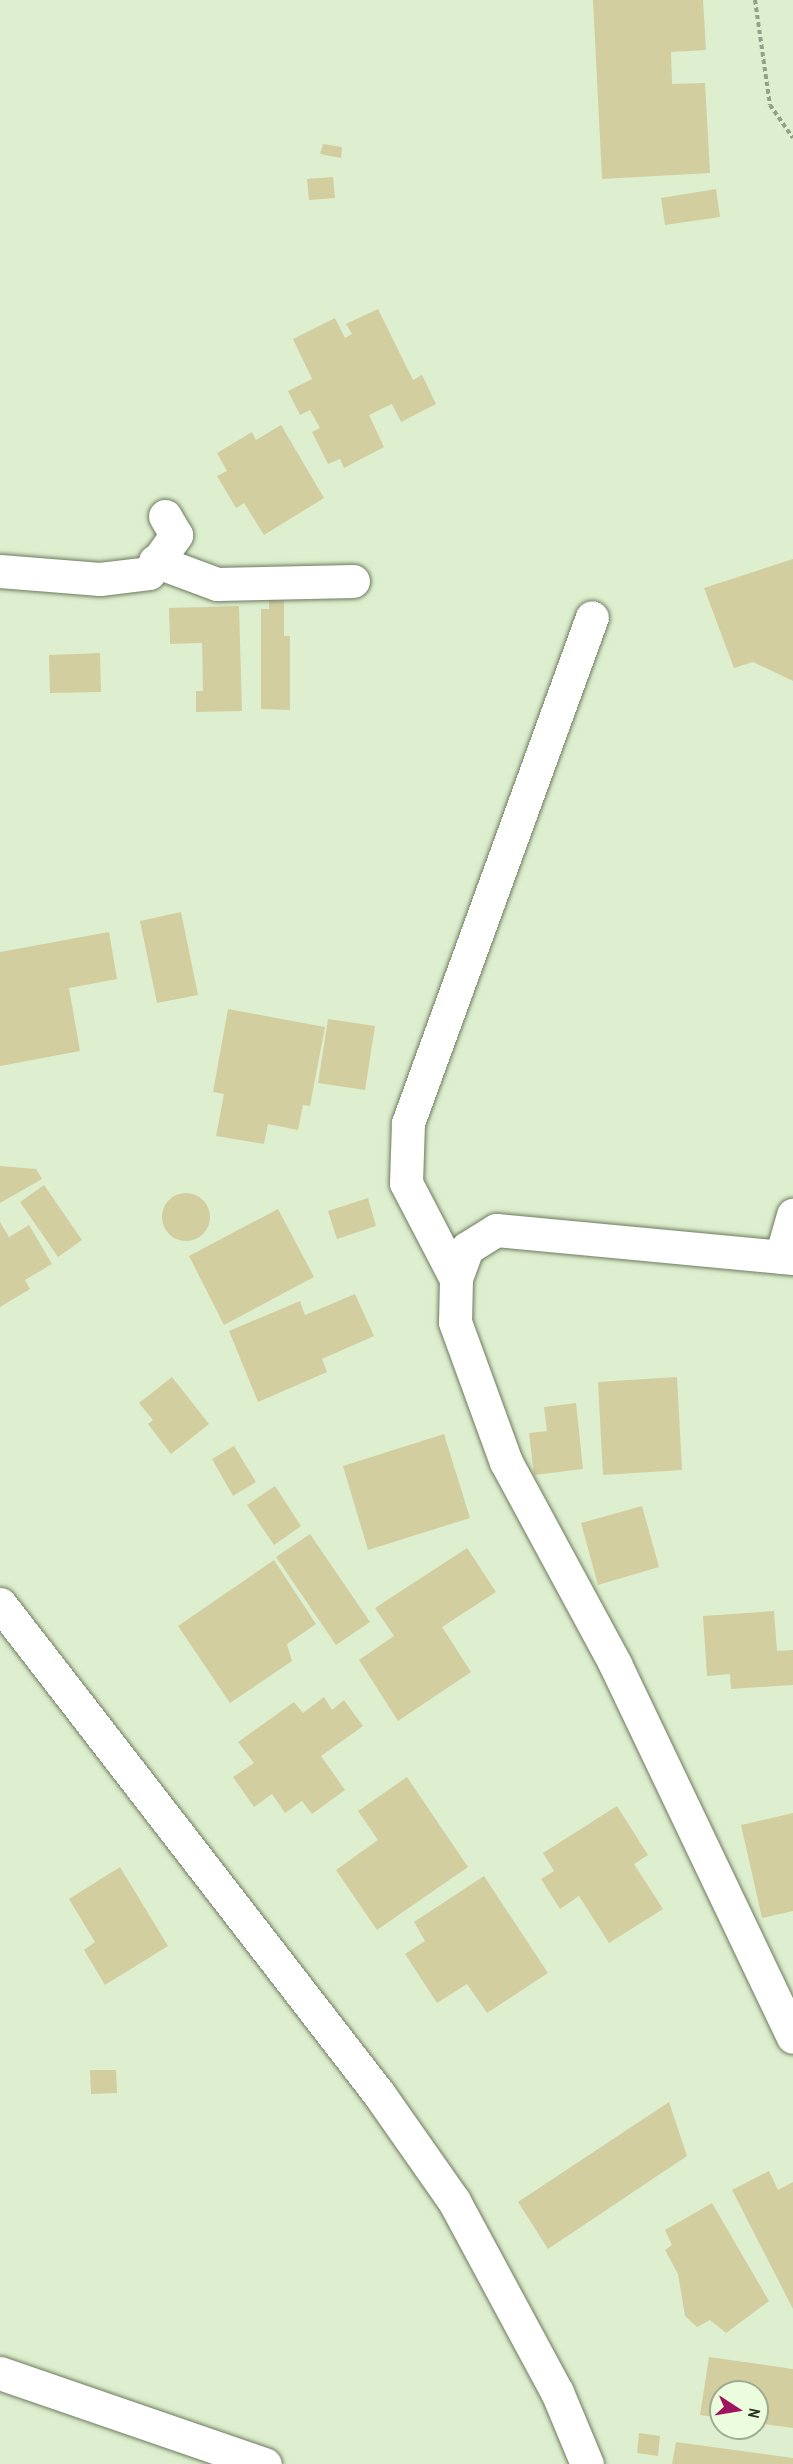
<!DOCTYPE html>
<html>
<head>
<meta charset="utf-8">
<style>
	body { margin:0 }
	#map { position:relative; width:793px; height:2464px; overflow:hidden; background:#deefcf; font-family:"Archivo Narrow",sans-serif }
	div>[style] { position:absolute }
	.building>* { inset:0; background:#d3cea0 }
	.round { border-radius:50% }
	.path>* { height:4px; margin-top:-2px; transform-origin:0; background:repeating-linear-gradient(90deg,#94a189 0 4.5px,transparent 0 7.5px) }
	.roads { filter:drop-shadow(0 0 2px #6d7b5e) drop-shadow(0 0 2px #6d7b5e) }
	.minor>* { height:33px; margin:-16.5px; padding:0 16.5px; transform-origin:16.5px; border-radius:16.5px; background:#fff }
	span { translate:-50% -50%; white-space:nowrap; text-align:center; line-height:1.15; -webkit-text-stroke:4.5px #ebfddc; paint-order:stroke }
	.north { position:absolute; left:709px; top:2380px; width:60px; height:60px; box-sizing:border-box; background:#ebfddc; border:2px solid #9eab92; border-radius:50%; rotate:102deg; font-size:16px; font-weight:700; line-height:24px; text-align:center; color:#2a3124 }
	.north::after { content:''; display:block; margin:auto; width:21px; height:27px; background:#9f135f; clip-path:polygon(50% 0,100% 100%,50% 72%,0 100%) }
</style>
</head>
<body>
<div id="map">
	<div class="building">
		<i style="clip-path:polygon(593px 0,703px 0,706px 50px,671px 52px,672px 84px,705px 83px,710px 173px,602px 179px)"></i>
		<i style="clip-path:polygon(323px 144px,342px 147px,341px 158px,320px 154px)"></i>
		<i style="clip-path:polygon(333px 177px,335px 198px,309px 200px,307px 179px)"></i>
		<i style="clip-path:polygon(716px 189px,720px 217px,665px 225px,661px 198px)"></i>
		<i style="clip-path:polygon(378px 309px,413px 380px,422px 375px,436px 404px,401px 422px,392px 404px,369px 415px,384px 447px,344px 468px,340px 459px,328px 464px,312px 432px,320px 428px,310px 410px,300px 415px,288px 391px,312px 379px,293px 339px,335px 318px,345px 338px,352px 334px,346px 324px)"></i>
		<i style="clip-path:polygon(281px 425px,324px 498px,264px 535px,244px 503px,236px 508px,217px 476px,227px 471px,217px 453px,252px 432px,256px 440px)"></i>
		<i style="clip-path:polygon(793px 559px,793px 681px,753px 662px,734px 668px,704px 588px)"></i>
		<i style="clip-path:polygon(269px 593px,284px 594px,284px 636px,290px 636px,290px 710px,261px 709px,261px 609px,269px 609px)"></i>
		<i style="clip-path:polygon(239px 606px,242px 711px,196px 712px,196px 691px,203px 691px,202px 643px,170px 644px,169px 608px)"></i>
		<i style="clip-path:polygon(100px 653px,101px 692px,50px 693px,49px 655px)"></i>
		<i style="clip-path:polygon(181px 912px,198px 995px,157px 1003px,140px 921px)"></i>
		<i style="clip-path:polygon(109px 932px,117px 979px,69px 988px,80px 1051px,0 1066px,0 952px)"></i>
		<i style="clip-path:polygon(228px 1009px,325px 1027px,310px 1106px,303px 1105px,298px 1130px,268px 1124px,264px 1144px,216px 1136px,224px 1094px,213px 1092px)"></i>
		<i style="clip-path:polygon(328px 1019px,375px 1026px,365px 1090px,318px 1083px)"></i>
		<i style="clip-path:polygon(0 1166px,36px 1169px,42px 1179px,0 1203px)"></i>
		<i style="clip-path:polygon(44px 1185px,82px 1240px,58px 1257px,20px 1202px)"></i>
		<i class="round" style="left:162px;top:1193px;width:48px;height:48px"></i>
		<i style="clip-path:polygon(368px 1198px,376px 1226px,337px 1239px,328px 1211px)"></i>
		<i style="clip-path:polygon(278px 1209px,314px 1277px,224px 1325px,189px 1256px)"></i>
		<i style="clip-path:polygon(0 1222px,9px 1237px,29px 1225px,52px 1264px,25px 1280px,30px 1289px,0 1307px)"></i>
		<i style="clip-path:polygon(355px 1294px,374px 1336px,322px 1359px,327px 1372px,258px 1402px,229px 1331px,300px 1301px,305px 1315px)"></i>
		<i style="clip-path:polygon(172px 1377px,209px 1424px,171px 1454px,148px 1424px,153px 1420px,139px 1403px)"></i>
		<i style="clip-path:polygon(677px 1377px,682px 1470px,603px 1475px,598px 1382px)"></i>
		<i style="clip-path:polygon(576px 1403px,583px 1469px,534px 1475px,529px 1433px,547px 1431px,544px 1407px)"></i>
		<i style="clip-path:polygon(444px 1434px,470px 1518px,368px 1550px,343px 1466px)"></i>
		<i style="clip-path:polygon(234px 1446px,256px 1482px,233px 1496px,212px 1459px)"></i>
		<i style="clip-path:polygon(275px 1486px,301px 1526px,274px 1545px,247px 1505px)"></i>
		<i style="clip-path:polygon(642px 1506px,659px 1567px,598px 1585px,581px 1523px)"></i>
		<i style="clip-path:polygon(310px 1534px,370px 1622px,336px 1645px,276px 1557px)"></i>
		<i style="clip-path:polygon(467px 1548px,496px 1592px,442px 1627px,471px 1672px,398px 1721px,359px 1660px,394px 1636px,375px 1608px)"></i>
		<i style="clip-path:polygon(274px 1560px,316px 1624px,287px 1644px,292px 1661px,230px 1703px,178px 1626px)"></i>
		<i style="clip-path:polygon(774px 1611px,777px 1651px,793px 1650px,793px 1685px,731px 1689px,730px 1674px,707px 1676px,703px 1616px)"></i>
		<i style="clip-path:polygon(324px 1697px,332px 1710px,344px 1700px,363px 1726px,321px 1756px,345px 1790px,312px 1814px,302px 1801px,285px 1813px,272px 1794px,254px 1807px,233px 1777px,254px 1763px,238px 1742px,294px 1702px,303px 1713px)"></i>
		<i style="clip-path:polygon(407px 1777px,468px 1867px,377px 1930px,336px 1870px,378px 1840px,358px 1811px)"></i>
		<i style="clip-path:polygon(617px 1806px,648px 1855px,634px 1864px,663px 1909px,609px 1943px,579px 1896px,560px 1909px,541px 1879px,554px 1871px,543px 1853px)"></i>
		<i style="clip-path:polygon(793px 1813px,793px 1911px,762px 1918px,741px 1825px)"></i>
		<i style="clip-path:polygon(120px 1867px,168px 1946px,105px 1985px,84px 1950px,95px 1942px,69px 1899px)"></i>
		<i style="clip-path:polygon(484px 1876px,548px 1973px,487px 2013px,467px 1984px,437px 2003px,405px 1954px,425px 1941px,414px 1922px)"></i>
		<i style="clip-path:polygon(90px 2070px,116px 2070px,117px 2093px,91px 2094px)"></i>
		<i style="clip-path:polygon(669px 2102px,687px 2156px,548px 2249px,518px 2202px)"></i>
		<i style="clip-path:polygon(769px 2171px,778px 2190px,793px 2182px,793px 2309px,732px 2190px)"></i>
		<i style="clip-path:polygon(712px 2203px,769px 2301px,726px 2333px,710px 2320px,697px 2327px,685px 2316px,678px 2274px,665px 2250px,672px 2245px,665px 2230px)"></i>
		<i style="clip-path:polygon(709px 2357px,793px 2369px,793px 2428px,757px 2423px,757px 2392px,721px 2392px,721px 2418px,700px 2415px)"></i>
		<i style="clip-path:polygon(639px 2433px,660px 2436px,658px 2456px,637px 2453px)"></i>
		<i style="clip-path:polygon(676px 2442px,793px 2458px,793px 2464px,672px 2464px)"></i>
	</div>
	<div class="path">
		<i style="left:755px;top:0;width:106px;rotate:81.9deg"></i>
		<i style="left:770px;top:105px;width:40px;rotate:55.1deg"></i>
	</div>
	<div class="roads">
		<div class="minor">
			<i style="left:155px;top:561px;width:66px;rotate:20.4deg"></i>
			<i style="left:217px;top:584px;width:136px;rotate:-1.3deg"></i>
			<i style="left:0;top:571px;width:100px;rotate:4.6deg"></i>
			<i style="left:100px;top:579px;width:49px;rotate:-7deg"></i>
			<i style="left:149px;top:573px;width:47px;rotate:-54.6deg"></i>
			<i style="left:176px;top:535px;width:22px;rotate:-120deg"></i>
			<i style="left:781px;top:1257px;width:44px;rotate:-74.1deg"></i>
			<i style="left:793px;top:1258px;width:298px;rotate:-174.6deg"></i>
			<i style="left:496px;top:1230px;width:34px;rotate:148deg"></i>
			<i style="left:467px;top:1248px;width:33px;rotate:110deg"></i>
			<i style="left:456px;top:1279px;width:43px;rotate:91.3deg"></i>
			<i style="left:455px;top:1322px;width:149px;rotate:70deg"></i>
			<i style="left:506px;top:1462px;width:230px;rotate:61.6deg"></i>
			<i style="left:615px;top:1664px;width:413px;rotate:64.5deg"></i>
			<i style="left:456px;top:1279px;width:108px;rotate:-117.5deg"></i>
			<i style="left:406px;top:1183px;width:60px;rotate:-88.1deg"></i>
			<i style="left:408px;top:1123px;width:538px;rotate:-70.02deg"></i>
			<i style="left:0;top:1604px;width:619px;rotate:52.28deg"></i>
			<i style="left:379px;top:2094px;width:131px;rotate:55deg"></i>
			<i style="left:454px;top:2201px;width:217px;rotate:61.7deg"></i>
			<i style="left:557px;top:2392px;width:78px;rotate:67.4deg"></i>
			<i style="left:0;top:2373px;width:280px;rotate:19deg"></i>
		</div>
	</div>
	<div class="north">N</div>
</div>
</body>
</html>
